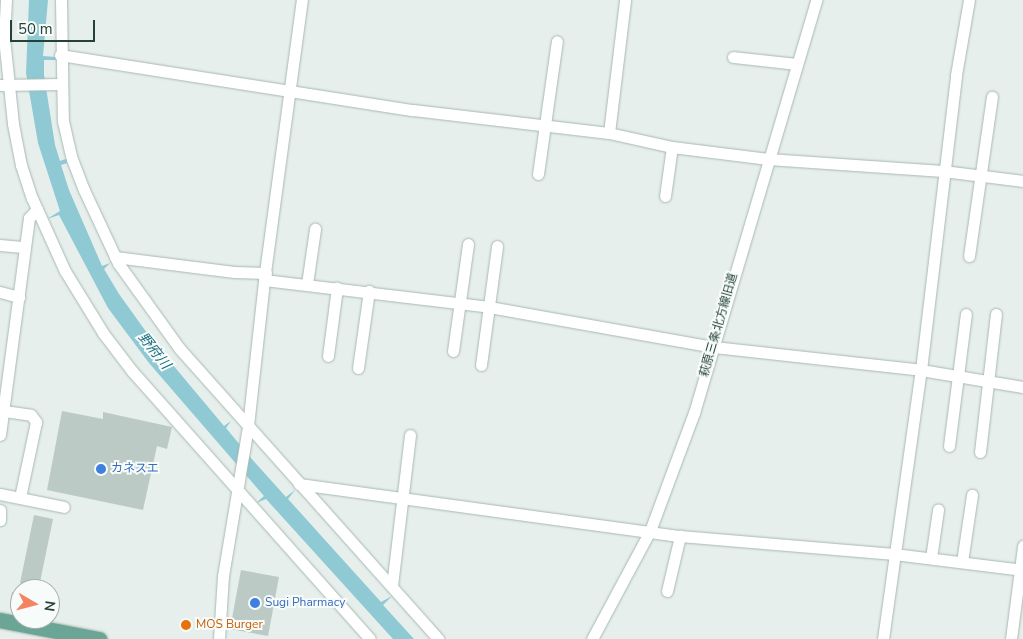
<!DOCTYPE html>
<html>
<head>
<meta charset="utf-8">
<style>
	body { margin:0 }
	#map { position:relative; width:1023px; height:639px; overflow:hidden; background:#e6efeb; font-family:"Nunito Sans","Noto Sans JP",sans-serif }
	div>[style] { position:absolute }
	.water>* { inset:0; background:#8ec9d4 }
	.building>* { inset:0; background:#bbcac4 }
	.roads { filter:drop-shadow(0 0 1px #a8b8b2) drop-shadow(0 0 1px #a8b8b2) }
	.street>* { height:11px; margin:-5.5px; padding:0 5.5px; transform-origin:5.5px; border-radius:5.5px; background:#fff }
	.primary>* { height:15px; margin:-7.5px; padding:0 7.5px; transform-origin:7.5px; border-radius:7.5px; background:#6aa596 }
	.dots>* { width:14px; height:14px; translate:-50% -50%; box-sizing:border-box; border:2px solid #f7fbf9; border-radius:50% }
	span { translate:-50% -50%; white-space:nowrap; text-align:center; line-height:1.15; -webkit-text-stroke:4px #f7fbf9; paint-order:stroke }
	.street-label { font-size:12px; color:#24423a }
	.shop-label { font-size:12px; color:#366cbe }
	.left { translate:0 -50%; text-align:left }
	.food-label { font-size:12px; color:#c56008 }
	.water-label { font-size:14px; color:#1c6f80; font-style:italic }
	.north { position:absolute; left:10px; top:579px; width:50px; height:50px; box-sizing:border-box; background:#f7fbf9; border:1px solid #a3b1ad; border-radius:50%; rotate:98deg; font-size:14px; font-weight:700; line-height:20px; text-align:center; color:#24423a }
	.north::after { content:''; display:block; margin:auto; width:18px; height:22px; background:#f4845f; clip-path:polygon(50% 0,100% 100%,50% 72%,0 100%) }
	.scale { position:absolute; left:10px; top:20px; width:85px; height:22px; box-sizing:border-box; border:2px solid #24423a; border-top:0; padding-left:6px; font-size:15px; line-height:18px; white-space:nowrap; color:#24423a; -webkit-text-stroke:4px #f7fbf9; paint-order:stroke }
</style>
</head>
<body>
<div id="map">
	<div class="water">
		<i style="clip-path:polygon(29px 0,48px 0,43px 56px,56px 57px,56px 60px,44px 60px,44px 75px,55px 145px,60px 161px,69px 158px,70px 162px,61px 165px,69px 190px,102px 266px,110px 263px,104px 269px,119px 294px,152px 340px,224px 426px,231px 421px,226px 428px,250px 457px,286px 497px,295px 490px,288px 499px,353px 571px,381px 602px,392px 596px,383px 605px,414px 639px,393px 639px,266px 499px,256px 503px,264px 496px,149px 363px,108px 308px,59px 215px,47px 219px,60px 211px,38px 143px,26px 73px)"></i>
	</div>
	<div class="building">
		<i style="clip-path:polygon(62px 411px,103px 419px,103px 412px,172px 427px,167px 449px,157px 446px,143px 510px,47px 490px)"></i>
		<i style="clip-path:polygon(34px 515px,53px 519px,39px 587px,20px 583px)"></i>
		<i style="clip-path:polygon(241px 570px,279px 577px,268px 636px,230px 629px)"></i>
		<i style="clip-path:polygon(12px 592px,20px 593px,20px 608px,10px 606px)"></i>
	</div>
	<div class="roads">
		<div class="street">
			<i style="left:6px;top:0;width:38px;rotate:93deg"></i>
			<i style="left:4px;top:38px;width:86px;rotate:84deg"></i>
			<i style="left:13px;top:124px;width:42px;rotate:79deg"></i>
			<i style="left:21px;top:165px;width:35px;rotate:72deg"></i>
			<i style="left:32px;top:198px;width:80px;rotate:65.7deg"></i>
			<i style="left:65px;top:271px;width:73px;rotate:58.5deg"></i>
			<i style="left:103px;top:333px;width:48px;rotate:52.7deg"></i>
			<i style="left:132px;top:371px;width:358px;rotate:48.4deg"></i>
			<i style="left:61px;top:0;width:121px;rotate:89.1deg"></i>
			<i style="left:63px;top:121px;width:39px;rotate:77deg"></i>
			<i style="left:72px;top:159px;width:33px;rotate:69deg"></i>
			<i style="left:84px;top:190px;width:81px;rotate:65deg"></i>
			<i style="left:118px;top:263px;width:105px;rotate:54.3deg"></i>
			<i style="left:179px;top:348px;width:390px;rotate:48.3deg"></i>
			<i style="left:60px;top:55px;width:357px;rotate:8.9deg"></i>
			<i style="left:413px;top:110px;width:197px;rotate:6.7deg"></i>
			<i style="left:609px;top:133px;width:65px;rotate:12.5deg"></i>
			<i style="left:672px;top:147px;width:97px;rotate:7.1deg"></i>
			<i style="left:768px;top:159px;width:175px;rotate:3.9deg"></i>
			<i style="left:943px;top:171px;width:81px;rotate:7.1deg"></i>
			<i style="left:733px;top:57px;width:63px;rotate:6.3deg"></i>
			<i style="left:0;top:85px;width:61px;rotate:-0.9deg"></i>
			<i style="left:609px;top:133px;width:134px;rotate:-83.1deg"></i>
			<i style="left:538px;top:174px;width:134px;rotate:-81.9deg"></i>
			<i style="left:665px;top:196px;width:49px;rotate:-81.9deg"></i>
			<i style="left:0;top:245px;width:25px;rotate:5deg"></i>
			<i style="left:969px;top:256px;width:161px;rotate:-81.8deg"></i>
			<i style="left:115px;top:257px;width:120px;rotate:7.2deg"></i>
			<i style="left:234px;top:272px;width:32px;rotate:2deg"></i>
			<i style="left:264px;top:280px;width:227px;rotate:6.8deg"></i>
			<i style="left:489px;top:307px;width:229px;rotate:10.1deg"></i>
			<i style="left:714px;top:347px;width:208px;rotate:6.3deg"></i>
			<i style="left:921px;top:370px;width:103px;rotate:9.5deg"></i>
			<i style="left:307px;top:284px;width:56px;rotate:-81.7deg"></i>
			<i style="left:0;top:292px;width:20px;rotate:15deg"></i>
			<i style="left:453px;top:351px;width:108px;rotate:-82deg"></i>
			<i style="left:328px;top:356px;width:69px;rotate:-82.5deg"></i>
			<i style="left:481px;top:365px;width:120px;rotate:-82.3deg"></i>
			<i style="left:358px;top:368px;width:78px;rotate:-81.9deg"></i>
			<i style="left:4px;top:411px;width:27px;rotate:8deg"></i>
			<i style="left:31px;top:415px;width:9px;rotate:54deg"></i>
			<i style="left:36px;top:422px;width:77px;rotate:102deg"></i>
			<i style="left:0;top:435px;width:219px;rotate:-82.4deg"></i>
			<i style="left:29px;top:218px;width:12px;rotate:-48deg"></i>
			<i style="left:949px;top:446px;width:133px;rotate:-82.7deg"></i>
			<i style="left:980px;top:452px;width:139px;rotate:-83.4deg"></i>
			<i style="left:299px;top:484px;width:385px;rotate:7.8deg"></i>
			<i style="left:680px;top:536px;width:215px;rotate:4.8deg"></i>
			<i style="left:894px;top:554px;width:130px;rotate:7.1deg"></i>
			<i style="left:0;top:494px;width:65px;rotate:11.5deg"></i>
			<i style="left:0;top:510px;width:10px;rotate:90deg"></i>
			<i style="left:931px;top:558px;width:49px;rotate:-81.7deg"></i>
			<i style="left:962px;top:562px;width:68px;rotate:-81.5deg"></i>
			<i style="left:392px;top:586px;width:152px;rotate:-83.2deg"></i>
			<i style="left:667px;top:591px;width:57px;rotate:-76.7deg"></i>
			<i style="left:219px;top:639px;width:63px;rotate:-86.4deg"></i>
			<i style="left:223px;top:576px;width:152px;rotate:-80.5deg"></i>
			<i style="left:248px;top:426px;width:147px;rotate:-83.7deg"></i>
			<i style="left:264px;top:280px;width:283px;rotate:-82.3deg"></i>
			<i style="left:592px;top:639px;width:123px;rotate:-61.8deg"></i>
			<i style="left:650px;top:531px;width:126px;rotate:-69.6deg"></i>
			<i style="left:694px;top:413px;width:431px;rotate:-73.5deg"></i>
			<i style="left:883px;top:639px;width:272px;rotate:-82deg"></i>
			<i style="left:921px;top:370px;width:297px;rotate:-83.2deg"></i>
			<i style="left:956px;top:75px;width:76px;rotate:-80.2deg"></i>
			<i style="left:1011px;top:639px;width:94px;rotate:-82.6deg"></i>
		</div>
		<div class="primary">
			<i style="left:0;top:620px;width:101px;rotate:10.9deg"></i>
		</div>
	</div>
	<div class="dots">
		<i style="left:101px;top:469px;background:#3f7fe0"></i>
		<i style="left:255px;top:603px;background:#3f7fe0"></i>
		<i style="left:186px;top:625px;background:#e8710a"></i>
	</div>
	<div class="street-label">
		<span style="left:719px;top:325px;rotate:-74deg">萩原三条北方線旧道</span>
	</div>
	<div class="shop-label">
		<span class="left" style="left:111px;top:469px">カネスエ</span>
		<span class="left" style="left:265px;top:603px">Sugi Pharmacy</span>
	</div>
	<div class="food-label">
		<span class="left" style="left:196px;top:625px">MOS Burger</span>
	</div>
	<div class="water-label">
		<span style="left:154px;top:351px;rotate:51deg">野府川</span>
	</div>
	<div class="north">N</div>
	<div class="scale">50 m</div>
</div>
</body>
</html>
